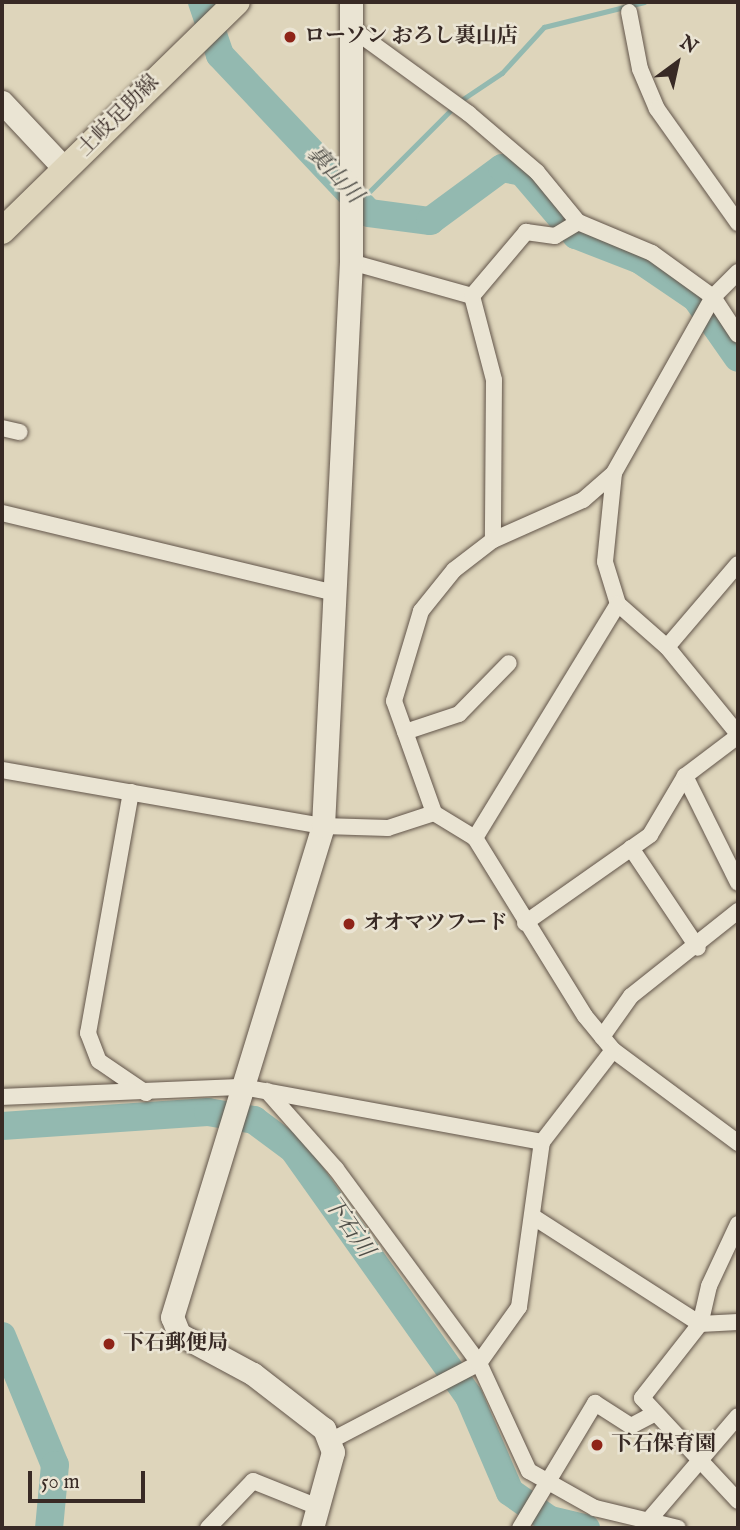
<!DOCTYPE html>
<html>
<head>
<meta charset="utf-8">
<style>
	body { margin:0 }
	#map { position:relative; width:740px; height:1530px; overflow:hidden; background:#ded5bb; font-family:"IM FELL English","Noto Serif JP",serif }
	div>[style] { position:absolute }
	.stream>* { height:4.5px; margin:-2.25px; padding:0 2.25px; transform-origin:2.25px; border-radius:2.25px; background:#93b9b0 }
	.river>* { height:28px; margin:-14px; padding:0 14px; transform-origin:14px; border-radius:14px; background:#93b9b0 }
	.roads { filter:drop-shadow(0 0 2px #62554a) drop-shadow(0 0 2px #62554a) }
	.street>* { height:16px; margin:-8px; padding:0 8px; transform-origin:8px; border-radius:8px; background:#eae4d3 }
	.secondary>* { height:23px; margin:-11.5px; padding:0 11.5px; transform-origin:11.5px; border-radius:11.5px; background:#eae4d3 }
	.primary>* { height:26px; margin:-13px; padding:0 13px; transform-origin:13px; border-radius:13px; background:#ded5bb }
	.dots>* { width:19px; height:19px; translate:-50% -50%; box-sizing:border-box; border:4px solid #eae4d3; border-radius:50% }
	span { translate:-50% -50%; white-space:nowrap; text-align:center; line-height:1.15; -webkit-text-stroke:5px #eae4d3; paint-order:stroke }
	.poi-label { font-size:21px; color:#382a25; font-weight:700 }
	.left { translate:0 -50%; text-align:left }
	.street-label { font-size:21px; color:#382a25 }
	.water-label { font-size:23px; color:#4f4e48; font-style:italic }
	.frame { position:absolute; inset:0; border:4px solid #382a25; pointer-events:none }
	.north { position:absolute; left:642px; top:28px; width:70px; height:70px; -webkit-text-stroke:5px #eae4d3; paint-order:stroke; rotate:33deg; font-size:19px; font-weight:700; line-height:28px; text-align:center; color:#382a25 }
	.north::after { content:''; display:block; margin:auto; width:24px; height:32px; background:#382a25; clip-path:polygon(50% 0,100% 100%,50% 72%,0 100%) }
	.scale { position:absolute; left:28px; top:1471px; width:117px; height:32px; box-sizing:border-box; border:4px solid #382a25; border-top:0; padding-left:9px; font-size:21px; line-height:24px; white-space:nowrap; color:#382a25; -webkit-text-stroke:5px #eae4d3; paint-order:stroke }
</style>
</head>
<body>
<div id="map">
	<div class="stream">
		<i style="left:460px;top:101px;width:50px;rotate:-33.7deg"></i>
		<i style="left:502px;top:73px;width:62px;rotate:-47.6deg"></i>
		<i style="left:544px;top:27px;width:103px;rotate:-14deg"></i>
		<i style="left:359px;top:202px;width:134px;rotate:-45deg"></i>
	</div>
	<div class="river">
		<i style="left:202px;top:2px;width:56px;rotate:71.2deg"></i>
		<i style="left:220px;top:55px;width:217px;rotate:46.7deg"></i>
		<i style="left:369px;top:213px;width:62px;rotate:7.5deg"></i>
		<i style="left:430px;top:221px;width:89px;rotate:-36.4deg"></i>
		<i style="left:502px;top:168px;width:20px;rotate:11deg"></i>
		<i style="left:522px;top:172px;width:83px;rotate:49.4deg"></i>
		<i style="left:576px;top:235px;width:69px;rotate:21.3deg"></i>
		<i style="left:640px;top:260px;width:68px;rotate:34.2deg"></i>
		<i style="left:696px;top:298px;width:73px;rotate:55deg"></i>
		<i style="left:2px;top:1126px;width:206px;rotate:-3.9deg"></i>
		<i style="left:208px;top:1112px;width:47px;rotate:9.9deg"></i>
		<i style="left:254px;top:1120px;width:49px;rotate:36.6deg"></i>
		<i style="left:293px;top:1149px;width:304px;rotate:54.6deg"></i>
		<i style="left:469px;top:1397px;width:103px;rotate:66.7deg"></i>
		<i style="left:510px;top:1492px;width:49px;rotate:35deg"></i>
		<i style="left:550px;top:1520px;width:37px;rotate:13deg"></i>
		<i style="left:2px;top:1336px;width:139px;rotate:67.7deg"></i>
		<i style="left:55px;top:1465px;width:63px;rotate:95.4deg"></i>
	</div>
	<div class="roads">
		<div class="street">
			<i style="left:629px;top:12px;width:58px;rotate:79.1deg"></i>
			<i style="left:640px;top:69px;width:43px;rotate:67deg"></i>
			<i style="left:657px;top:109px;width:140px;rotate:54.6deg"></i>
			<i style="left:355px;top:31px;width:140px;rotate:36deg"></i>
			<i style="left:468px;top:113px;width:91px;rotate:40.5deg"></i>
			<i style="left:537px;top:172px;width:65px;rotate:50.6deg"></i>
			<i style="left:578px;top:222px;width:80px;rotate:22.7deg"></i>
			<i style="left:652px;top:253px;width:75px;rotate:35.8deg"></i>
			<i style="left:713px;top:297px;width:45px;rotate:56.7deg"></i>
			<i style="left:351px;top:262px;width:126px;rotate:15.7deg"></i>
			<i style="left:472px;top:296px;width:87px;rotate:75.3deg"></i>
			<i style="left:494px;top:380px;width:160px;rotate:90.4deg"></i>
			<i style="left:738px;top:272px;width:35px;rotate:135deg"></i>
			<i style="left:713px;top:297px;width:202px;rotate:119.4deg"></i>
			<i style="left:614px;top:473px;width:41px;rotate:138.9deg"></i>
			<i style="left:583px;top:500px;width:98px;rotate:156deg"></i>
			<i style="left:493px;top:540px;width:49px;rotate:142.4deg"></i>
			<i style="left:454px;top:570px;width:53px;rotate:128.8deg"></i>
			<i style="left:421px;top:611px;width:94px;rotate:106.7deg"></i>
			<i style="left:394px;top:701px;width:119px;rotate:70.3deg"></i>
			<i style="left:434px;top:813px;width:48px;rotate:31.4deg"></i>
			<i style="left:475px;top:838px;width:209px;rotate:58.3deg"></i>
			<i style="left:585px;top:1016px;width:44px;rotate:50.5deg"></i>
			<i style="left:613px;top:1050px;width:156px;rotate:36.6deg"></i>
			<i style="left:472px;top:296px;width:84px;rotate:-49.8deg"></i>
			<i style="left:526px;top:232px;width:29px;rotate:8deg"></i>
			<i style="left:555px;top:236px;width:27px;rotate:-31deg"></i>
			<i style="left:2px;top:428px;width:18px;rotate:13deg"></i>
			<i style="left:614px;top:473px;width:89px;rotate:95.8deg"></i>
			<i style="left:605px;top:562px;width:44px;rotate:72.8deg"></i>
			<i style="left:618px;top:604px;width:65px;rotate:41.3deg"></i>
			<i style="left:667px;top:647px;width:112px;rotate:50.8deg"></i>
			<i style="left:2px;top:513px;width:343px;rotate:13.5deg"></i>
			<i style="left:667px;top:647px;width:109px;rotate:-49.5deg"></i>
			<i style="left:405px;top:732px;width:57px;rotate:-18.4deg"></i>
			<i style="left:459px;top:714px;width:71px;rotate:-45.6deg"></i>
			<i style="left:2px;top:770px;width:326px;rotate:9.9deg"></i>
			<i style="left:323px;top:826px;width:65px;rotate:1.8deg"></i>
			<i style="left:388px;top:828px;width:48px;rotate:-18.1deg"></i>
			<i style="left:685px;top:776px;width:119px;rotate:63.6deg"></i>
			<i style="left:131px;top:792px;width:245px;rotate:100.1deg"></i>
			<i style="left:88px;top:1033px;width:30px;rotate:69deg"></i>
			<i style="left:99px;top:1061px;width:57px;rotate:34.2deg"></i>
			<i style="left:475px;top:838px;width:274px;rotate:-58.6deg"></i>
			<i style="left:631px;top:848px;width:120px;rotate:56.2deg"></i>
			<i style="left:525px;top:923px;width:153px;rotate:-35.1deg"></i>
			<i style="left:650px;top:835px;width:69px;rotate:-59.3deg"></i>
			<i style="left:685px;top:776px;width:66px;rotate:-37deg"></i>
			<i style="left:602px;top:1037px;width:50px;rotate:-54.7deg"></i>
			<i style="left:631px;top:996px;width:137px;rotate:-38.5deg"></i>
			<i style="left:267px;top:1091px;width:104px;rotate:48.5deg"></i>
			<i style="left:336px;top:1169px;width:241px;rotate:53.6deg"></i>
			<i style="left:479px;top:1363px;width:119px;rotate:65.2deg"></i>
			<i style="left:529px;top:1471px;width:76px;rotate:29.3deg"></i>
			<i style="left:595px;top:1508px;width:85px;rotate:13.5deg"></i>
			<i style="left:2px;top:1097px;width:241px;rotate:-2.4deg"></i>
			<i style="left:243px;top:1087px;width:304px;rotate:10.4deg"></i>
			<i style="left:532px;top:1216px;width:200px;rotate:32.7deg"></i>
			<i style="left:700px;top:1324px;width:38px;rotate:-3deg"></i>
			<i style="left:738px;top:1224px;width:68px;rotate:115.1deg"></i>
			<i style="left:709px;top:1286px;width:39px;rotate:103deg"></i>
			<i style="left:700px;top:1324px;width:94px;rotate:128.1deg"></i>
			<i style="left:642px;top:1398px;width:141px;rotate:47deg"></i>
			<i style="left:332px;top:1440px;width:166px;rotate:-27.6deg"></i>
			<i style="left:479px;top:1363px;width:69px;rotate:-54.5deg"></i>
			<i style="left:519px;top:1307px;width:167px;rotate:-82.1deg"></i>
			<i style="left:542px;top:1142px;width:116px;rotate:-52.3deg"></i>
			<i style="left:648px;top:1521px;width:138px;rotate:-49.4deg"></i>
			<i style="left:208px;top:1528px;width:65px;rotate:-46.2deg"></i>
			<i style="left:253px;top:1481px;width:70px;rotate:21.8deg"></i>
			<i style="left:520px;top:1528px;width:146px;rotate:-59deg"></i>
			<i style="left:595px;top:1403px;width:43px;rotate:32.6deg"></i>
			<i style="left:631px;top:1426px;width:27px;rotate:-28deg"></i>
		</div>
		<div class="secondary">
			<i style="left:2px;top:102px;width:92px;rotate:46.8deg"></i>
			<i style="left:312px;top:1528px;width:79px;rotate:-74.6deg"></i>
			<i style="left:333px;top:1452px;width:25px;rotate:-111deg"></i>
			<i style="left:324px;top:1429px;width:90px;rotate:-142.2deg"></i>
			<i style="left:253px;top:1374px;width:84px;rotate:-151.6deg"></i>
			<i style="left:179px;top:1334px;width:18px;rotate:-112deg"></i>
			<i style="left:172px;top:1317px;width:514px;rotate:-72.91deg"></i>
			<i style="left:323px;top:826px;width:565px;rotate:-87.16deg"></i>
			<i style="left:351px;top:262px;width:260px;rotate:-90deg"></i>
		</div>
		<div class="primary">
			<i style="left:2px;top:231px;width:328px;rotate:-44.3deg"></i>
		</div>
	</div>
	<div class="dots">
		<i style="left:290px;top:37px;background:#8f2418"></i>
		<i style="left:349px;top:924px;background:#8f2418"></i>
		<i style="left:109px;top:1344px;background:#8f2418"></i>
		<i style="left:597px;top:1445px;background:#8f2418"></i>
	</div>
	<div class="poi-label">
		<span class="left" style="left:304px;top:37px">ローソン おろし裏山店</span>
		<span class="left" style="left:363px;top:924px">オオマツフード</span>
		<span class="left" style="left:123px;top:1344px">下石郵便局</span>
		<span class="left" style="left:611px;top:1445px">下石保育園</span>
	</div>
	<div class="street-label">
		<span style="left:119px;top:116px;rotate:-45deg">土岐足助線</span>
	</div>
	<div class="water-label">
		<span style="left:334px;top:175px;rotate:47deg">裏山川</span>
		<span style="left:348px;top:1227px;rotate:55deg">下石川</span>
	</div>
	<div class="frame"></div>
	<div class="north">N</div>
	<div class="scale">50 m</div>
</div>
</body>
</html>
